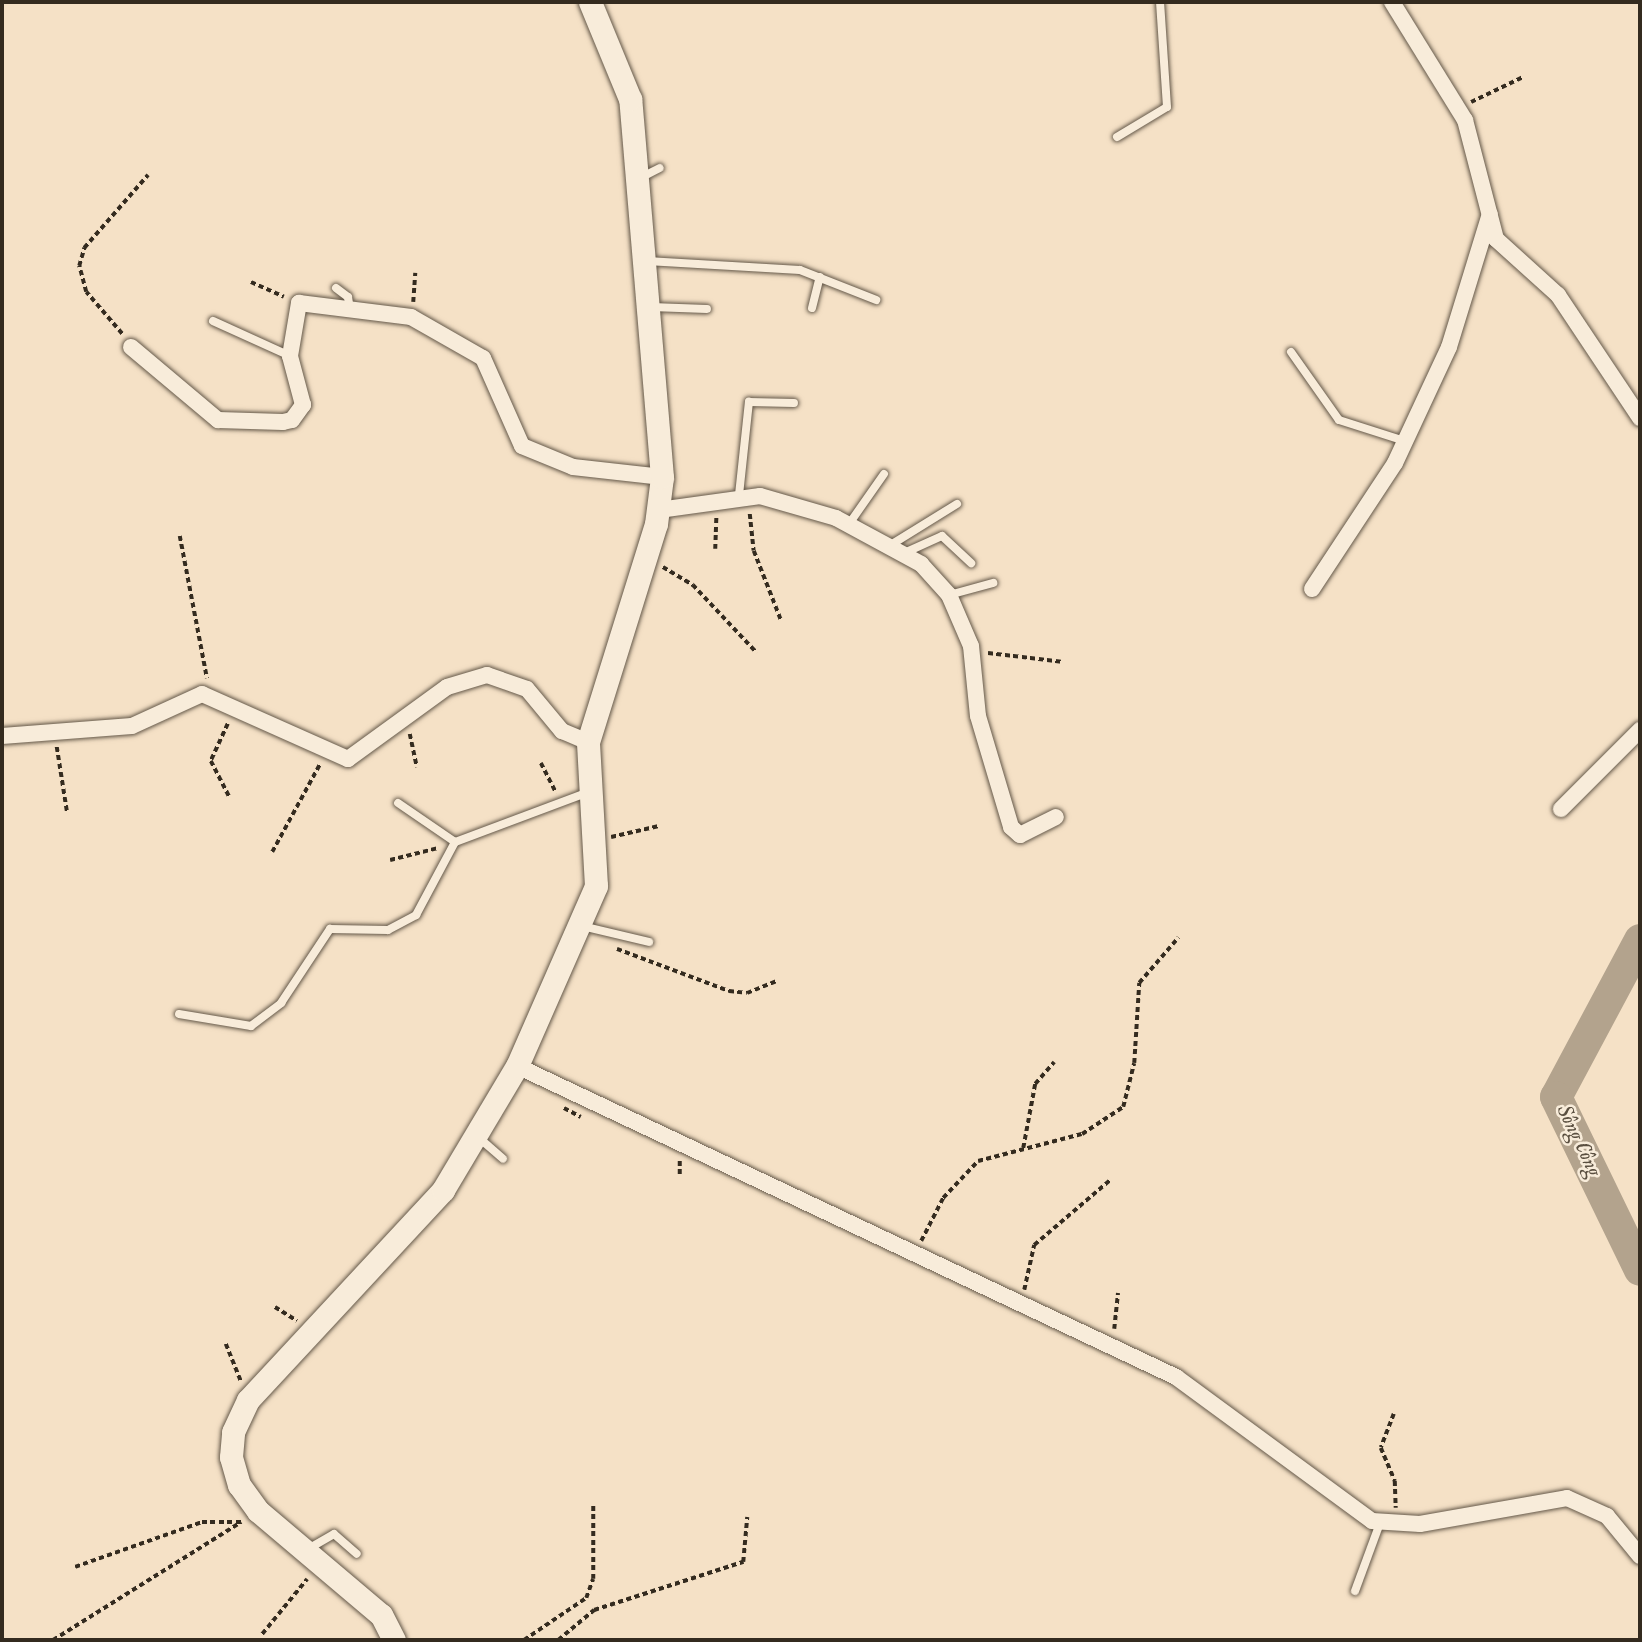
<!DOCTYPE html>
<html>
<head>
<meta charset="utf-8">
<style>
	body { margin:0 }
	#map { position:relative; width:1642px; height:1642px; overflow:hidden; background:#f5e1c6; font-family:"IM FELL English",serif }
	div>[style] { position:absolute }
	.river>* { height:32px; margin:-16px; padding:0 16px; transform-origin:16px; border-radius:16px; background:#b3a38d }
	.path>* { height:3.5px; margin-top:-1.75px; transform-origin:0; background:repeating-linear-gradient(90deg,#342b1f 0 5px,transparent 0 8.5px) }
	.roads { filter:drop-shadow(0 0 2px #645849) drop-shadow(0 0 2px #645849) }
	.lane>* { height:8px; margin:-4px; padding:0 4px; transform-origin:4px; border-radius:4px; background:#f8ecda }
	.street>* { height:16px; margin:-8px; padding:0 8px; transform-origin:8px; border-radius:8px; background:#f8ecda }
	.secondary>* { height:23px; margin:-11.5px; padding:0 11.5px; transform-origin:11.5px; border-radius:11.5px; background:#f8ecda }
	span { translate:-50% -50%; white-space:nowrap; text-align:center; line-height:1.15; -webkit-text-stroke:5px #f8ecda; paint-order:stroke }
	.water-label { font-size:21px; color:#5a4f40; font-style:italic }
	.frame { position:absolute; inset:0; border:4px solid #342b1f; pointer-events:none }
</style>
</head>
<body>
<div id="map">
	<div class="river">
		<i style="left:1640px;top:940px;width:178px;rotate:118.1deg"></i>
		<i style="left:1556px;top:1097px;width:192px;rotate:64.1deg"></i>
	</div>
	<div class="path">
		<i style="left:1471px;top:102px;width:58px;rotate:-25.7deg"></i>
		<i style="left:251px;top:282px;width:36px;rotate:24deg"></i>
		<i style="left:413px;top:302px;width:29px;rotate:-86deg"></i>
		<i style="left:122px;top:334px;width:55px;rotate:-130.6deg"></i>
		<i style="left:86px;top:292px;width:27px;rotate:-105deg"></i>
		<i style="left:79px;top:266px;width:19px;rotate:-74deg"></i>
		<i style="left:84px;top:248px;width:97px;rotate:-48.8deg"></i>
		<i style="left:750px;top:514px;width:37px;rotate:84deg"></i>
		<i style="left:754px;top:551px;width:74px;rotate:68.6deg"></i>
		<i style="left:180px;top:536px;width:145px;rotate:79.2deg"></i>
		<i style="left:715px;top:549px;width:31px;rotate:-88deg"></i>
		<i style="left:663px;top:567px;width:35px;rotate:31deg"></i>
		<i style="left:693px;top:585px;width:93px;rotate:46.7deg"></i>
		<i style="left:988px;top:653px;width:76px;rotate:6.8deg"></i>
		<i style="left:228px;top:724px;width:41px;rotate:114.7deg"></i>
		<i style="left:211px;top:761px;width:42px;rotate:62.8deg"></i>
		<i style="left:410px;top:734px;width:34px;rotate:78deg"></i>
		<i style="left:57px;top:747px;width:65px;rotate:81.1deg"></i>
		<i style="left:541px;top:763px;width:34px;rotate:63deg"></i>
		<i style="left:611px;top:837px;width:49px;rotate:-12.9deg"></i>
		<i style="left:272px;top:852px;width:100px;rotate:-61.4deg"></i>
		<i style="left:390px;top:860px;width:49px;rotate:-14deg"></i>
		<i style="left:617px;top:949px;width:120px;rotate:20.6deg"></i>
		<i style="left:729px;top:991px;width:18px;rotate:6deg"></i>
		<i style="left:747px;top:993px;width:31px;rotate:-22deg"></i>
		<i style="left:564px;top:1108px;width:19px;rotate:28deg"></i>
		<i style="left:1023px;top:1148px;width:65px;rotate:-79.4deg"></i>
		<i style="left:1035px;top:1084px;width:29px;rotate:-49deg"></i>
		<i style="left:680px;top:1161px;width:14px;rotate:90deg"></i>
		<i style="left:921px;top:1241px;width:48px;rotate:-62.9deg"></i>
		<i style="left:943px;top:1198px;width:51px;rotate:-46.6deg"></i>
		<i style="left:978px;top:1161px;width:107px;rotate:-14.6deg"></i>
		<i style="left:1082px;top:1134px;width:49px;rotate:-33.4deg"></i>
		<i style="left:1123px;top:1107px;width:45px;rotate:-76deg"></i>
		<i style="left:1134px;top:1063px;width:80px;rotate:-86.4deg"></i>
		<i style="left:1139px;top:983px;width:60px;rotate:-49.1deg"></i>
		<i style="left:1024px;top:1290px;width:46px;rotate:-77.5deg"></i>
		<i style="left:1034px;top:1245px;width:100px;rotate:-40.5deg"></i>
		<i style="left:275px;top:1307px;width:26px;rotate:32deg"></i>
		<i style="left:1114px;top:1329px;width:36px;rotate:-84deg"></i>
		<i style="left:226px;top:1344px;width:40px;rotate:68deg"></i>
		<i style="left:1394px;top:1414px;width:36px;rotate:111deg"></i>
		<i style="left:1381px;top:1448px;width:36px;rotate:67deg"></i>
		<i style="left:1395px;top:1481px;width:27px;rotate:88deg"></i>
		<i style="left:75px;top:1567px;width:135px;rotate:-19.5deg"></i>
		<i style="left:202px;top:1522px;width:39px"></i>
		<i style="left:262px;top:1634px;width:71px;rotate:-50.7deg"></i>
		<i style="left:53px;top:1640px;width:222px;rotate:-32.1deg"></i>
		<i style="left:524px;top:1640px;width:75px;rotate:-34.1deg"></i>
		<i style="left:586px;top:1598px;width:20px;rotate:-70deg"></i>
		<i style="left:593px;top:1579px;width:73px;rotate:-90deg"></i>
		<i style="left:558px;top:1640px;width:47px;rotate:-39.8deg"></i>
		<i style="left:594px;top:1610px;width:157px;rotate:-17.9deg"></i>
		<i style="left:743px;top:1562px;width:45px;rotate:-84.9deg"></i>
	</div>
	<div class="roads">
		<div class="lane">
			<i style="left:1117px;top:137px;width:58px;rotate:-31deg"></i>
			<i style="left:1167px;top:107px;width:105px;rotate:-93.8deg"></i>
			<i style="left:640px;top:178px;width:22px;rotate:-27deg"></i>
			<i style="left:647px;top:261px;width:153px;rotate:3.4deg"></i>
			<i style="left:800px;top:270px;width:82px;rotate:21.5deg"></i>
			<i style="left:336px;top:288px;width:15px;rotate:37deg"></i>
			<i style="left:348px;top:297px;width:13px;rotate:81deg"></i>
			<i style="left:651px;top:307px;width:56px;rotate:2deg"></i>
			<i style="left:812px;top:308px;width:32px;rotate:-76deg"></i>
			<i style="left:213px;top:321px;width:85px;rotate:24.4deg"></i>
			<i style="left:1291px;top:352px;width:83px;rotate:54.8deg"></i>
			<i style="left:1339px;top:420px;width:69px;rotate:17.7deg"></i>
			<i style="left:739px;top:495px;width:94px;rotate:-83.9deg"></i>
			<i style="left:749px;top:402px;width:45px;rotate:1.3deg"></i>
			<i style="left:849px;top:524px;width:61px;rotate:-55deg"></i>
			<i style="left:889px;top:546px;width:80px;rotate:-31.7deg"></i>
			<i style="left:902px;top:554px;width:44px;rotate:-24.2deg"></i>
			<i style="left:942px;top:536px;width:40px;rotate:43deg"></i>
			<i style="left:949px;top:595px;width:46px;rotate:-15.3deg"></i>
			<i style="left:455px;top:842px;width:143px;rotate:-20.5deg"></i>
			<i style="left:582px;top:926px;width:69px;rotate:13.4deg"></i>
			<i style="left:179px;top:1014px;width:73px;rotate:9.5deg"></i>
			<i style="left:251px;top:1026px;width:38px;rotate:-37deg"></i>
			<i style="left:281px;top:1003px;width:89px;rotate:-56.5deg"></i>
			<i style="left:330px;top:929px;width:58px;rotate:1deg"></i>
			<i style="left:388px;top:930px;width:32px;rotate:-28deg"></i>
			<i style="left:416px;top:915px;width:83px;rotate:-61.9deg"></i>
			<i style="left:455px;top:842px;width:69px;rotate:-145.6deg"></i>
			<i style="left:478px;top:1137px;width:33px;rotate:41deg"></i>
			<i style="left:308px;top:1549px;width:30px;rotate:-30deg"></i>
			<i style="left:334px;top:1534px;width:30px;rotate:41deg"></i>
			<i style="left:1355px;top:1591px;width:72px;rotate:-69.8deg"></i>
		</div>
		<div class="street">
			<i style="left:1392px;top:2px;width:139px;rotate:58.3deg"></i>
			<i style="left:1465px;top:120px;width:123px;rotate:75.4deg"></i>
			<i style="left:1496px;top:239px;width:84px;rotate:42.1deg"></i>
			<i style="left:1558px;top:295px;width:148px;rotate:56.3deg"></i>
			<i style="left:131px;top:347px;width:114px;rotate:40deg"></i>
			<i style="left:218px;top:420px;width:65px;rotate:1.8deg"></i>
			<i style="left:283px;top:422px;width:9px;rotate:-13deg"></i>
			<i style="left:292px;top:420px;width:19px;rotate:-54deg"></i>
			<i style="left:303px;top:405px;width:51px;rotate:-104.9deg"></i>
			<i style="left:290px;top:356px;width:54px;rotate:-80.4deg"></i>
			<i style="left:299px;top:303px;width:113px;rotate:7.1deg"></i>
			<i style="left:411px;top:317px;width:83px;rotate:29.7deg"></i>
			<i style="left:483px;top:358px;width:96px;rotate:66.1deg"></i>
			<i style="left:522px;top:446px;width:55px;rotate:22.4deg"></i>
			<i style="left:573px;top:467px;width:90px;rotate:6.4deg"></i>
			<i style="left:659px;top:510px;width:102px;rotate:-7.9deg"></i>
			<i style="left:760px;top:496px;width:79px;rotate:16.1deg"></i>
			<i style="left:836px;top:518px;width:97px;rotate:28.4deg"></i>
			<i style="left:921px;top:564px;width:42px;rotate:47.9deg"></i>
			<i style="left:949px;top:595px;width:56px;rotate:66.7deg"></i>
			<i style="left:971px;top:646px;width:70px;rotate:84.3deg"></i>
			<i style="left:978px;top:716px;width:116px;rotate:73.4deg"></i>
			<i style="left:1011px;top:827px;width:12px;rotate:42deg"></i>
			<i style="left:1020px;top:835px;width:40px;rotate:-26.6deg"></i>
			<i style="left:1312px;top:589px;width:151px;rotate:-56.6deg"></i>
			<i style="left:1395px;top:463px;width:128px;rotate:-65deg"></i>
			<i style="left:1449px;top:347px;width:139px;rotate:-72.9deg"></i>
			<i style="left:2px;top:736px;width:130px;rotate:-4.4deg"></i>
			<i style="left:132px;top:726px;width:77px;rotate:-24.6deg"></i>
			<i style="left:202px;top:694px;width:160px;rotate:24deg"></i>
			<i style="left:348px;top:759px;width:122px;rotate:-36deg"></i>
			<i style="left:447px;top:687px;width:42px;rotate:-16.7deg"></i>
			<i style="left:487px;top:675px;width:42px;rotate:19.3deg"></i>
			<i style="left:527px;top:689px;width:55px;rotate:50.2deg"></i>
			<i style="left:562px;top:731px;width:28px;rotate:23deg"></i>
			<i style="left:1561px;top:809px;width:112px;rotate:-45deg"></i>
			<i style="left:517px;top:1066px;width:729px;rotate:25.26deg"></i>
			<i style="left:1176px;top:1377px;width:243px;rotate:36.3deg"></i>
			<i style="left:1372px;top:1521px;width:48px;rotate:3.6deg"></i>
			<i style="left:1420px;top:1524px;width:149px;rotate:-10deg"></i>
			<i style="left:1567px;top:1498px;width:44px;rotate:24.2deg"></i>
			<i style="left:1607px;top:1516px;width:52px;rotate:50.5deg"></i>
		</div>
		<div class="secondary">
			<i style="left:394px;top:1640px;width:28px;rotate:-117deg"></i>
			<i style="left:381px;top:1615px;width:161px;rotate:-139.8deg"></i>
			<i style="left:258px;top:1511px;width:32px;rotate:-126deg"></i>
			<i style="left:239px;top:1485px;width:29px;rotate:-106deg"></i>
			<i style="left:231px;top:1457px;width:25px;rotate:-85deg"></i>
			<i style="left:233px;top:1432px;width:35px;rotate:-65deg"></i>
			<i style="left:248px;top:1400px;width:287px;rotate:-47.1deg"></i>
			<i style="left:443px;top:1190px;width:144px;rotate:-59.2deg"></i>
			<i style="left:517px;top:1066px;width:197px;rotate:-66.3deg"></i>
			<i style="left:596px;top:886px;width:144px;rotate:-93.2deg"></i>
			<i style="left:588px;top:742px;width:228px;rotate:-72.7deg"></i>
			<i style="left:656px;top:524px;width:47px;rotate:-82.7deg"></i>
			<i style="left:662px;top:477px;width:379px;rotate:-94.8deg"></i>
			<i style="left:630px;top:99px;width:105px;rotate:-112.4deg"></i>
		</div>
	</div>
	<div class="water-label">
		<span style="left:1578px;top:1141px;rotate:64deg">Sông Công</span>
	</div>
	<div class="frame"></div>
</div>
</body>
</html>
